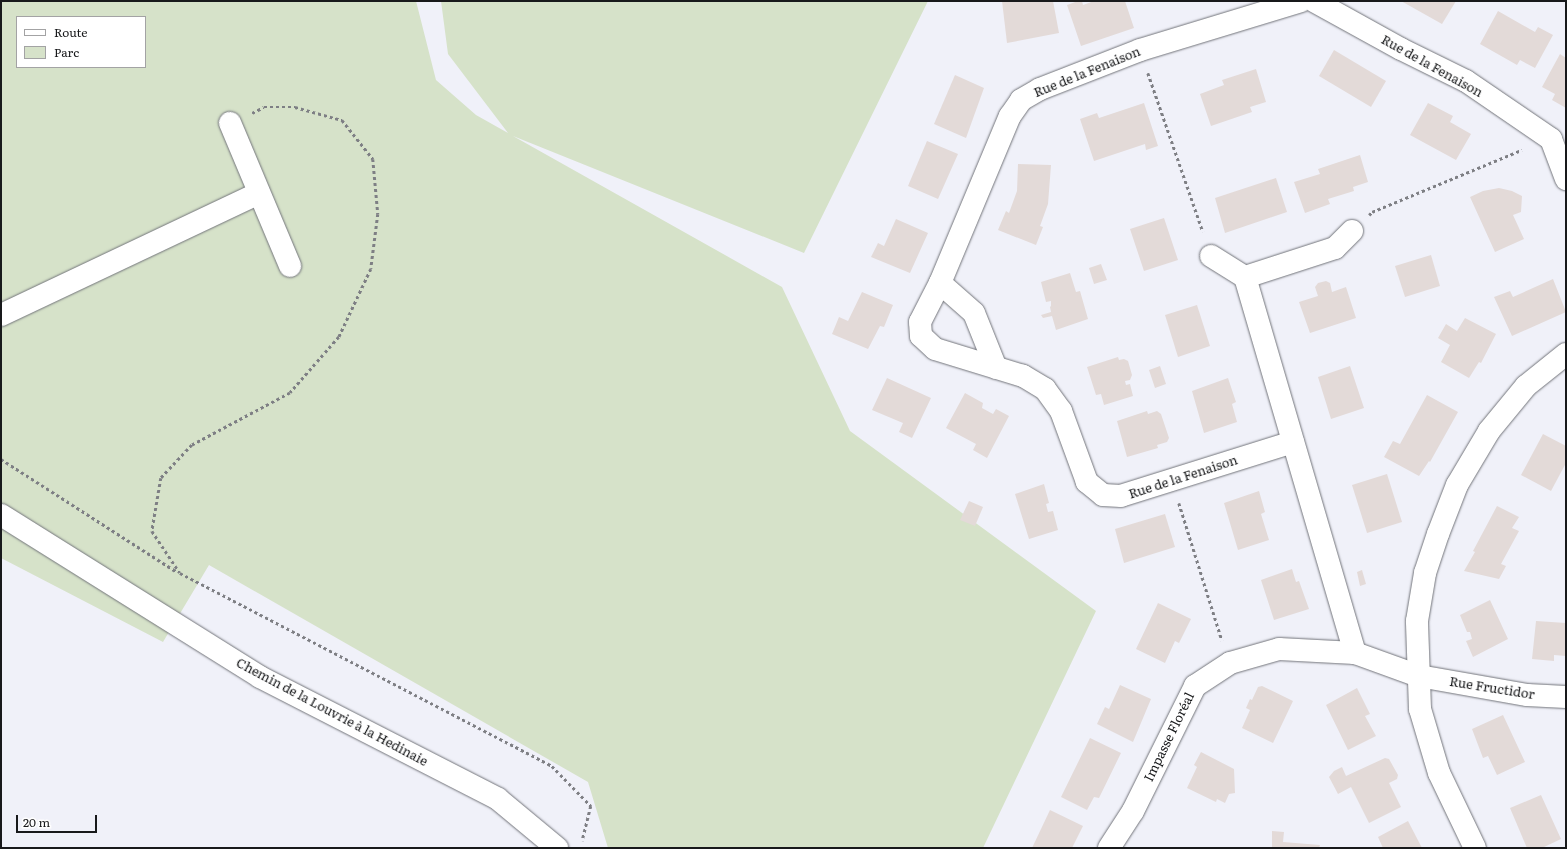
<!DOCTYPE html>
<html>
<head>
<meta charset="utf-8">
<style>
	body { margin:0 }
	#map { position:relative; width:1567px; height:849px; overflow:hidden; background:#f0f1f9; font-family:Literata,serif }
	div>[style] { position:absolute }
	.green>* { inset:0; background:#d6e2c9 }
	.building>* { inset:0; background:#e3dad8 }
	.path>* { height:2.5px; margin-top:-1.25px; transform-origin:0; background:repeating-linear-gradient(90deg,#7e7f84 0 3px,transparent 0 6px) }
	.roads { filter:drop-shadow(0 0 1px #72747a) drop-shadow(0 0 1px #72747a) }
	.minor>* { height:22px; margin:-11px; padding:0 11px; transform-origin:11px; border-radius:11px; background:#fff }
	span { translate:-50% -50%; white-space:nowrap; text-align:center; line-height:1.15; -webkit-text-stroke:3px #fff; paint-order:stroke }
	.street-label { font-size:13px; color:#18191b }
	.frame { position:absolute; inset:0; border:2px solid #18191b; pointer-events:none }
	.legend { position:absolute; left:16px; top:16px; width:130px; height:52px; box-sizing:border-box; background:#fff; border:1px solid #a3a3a4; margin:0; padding:5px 7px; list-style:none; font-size:12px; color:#18191b }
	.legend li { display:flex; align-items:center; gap:8px; height:20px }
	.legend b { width:20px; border:1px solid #a3a3a4 }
	.scale { position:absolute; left:16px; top:815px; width:81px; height:18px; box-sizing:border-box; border:2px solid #18191b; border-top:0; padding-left:5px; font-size:12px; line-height:14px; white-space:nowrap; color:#18191b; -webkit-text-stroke:3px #fff; paint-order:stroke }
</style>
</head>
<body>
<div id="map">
	<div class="green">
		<i style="clip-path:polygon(evenodd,1px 1px,416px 1px,436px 80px,476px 115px,508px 133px,448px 54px,441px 1px,928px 1px,804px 253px,513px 136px,782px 287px,850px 431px,1096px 611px,983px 848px,608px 848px,588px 782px,209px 565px,163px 642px,1px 558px,1px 1px,17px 17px,145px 17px,145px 67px,17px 67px,17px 17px)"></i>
	</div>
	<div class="building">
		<i style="clip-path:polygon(1002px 1px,1053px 1px,1059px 33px,1007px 43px)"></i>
		<i style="clip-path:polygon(1078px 1px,1082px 1px,1083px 5px,1094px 1px,1125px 1px,1134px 28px,1081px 46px,1067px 5px)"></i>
		<i style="clip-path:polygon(1401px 1px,1456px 1px,1442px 24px)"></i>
		<i style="clip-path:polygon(1498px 11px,1535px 32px,1538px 27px,1553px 35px,1535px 68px,1520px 60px,1517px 65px,1480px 44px)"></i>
		<i style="clip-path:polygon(1334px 50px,1386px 81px,1371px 107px,1319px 76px)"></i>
		<i style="clip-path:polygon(1560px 54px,1566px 58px,1566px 108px,1552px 100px,1555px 94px,1542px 87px)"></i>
		<i style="clip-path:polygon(1256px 69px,1266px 102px,1250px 107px,1252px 112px,1211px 126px,1200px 94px,1224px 85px,1222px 80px)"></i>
		<i style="clip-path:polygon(955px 75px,984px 88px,966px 138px,934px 124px)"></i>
		<i style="clip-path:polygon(1144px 103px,1158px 146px,1146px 150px,1145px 144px,1094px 161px,1080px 119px,1097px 113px,1099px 118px)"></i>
		<i style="clip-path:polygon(1428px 103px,1453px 116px,1450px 122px,1471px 134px,1456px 160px,1410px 135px)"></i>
		<i style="clip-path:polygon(927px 141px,958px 154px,938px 199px,908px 186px)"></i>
		<i style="clip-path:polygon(1360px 155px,1368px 182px,1353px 187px,1354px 191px,1328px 199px,1330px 204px,1305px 213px,1294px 182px,1320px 174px,1318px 169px)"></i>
		<i style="clip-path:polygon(1018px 164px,1051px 165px,1048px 204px,1040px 226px,1043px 227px,1036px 245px,998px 230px,1006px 211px,1009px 213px,1017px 191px)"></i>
		<i style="clip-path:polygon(1276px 178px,1287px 212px,1225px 233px,1215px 198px)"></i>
		<i style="clip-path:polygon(1499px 188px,1512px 191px,1522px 196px,1521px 212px,1513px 215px,1524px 239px,1495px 252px,1470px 197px,1483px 191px)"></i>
		<i style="clip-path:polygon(1164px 218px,1178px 260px,1144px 271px,1130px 229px)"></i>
		<i style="clip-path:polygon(896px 219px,928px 233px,910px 273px,871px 257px,878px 243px,884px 246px)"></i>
		<i style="clip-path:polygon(1431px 255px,1440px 286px,1405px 297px,1395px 266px)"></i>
		<i style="clip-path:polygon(1101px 264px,1107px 280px,1094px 284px,1089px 268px)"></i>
		<i style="clip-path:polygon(1070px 273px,1076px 292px,1080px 291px,1088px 319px,1056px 330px,1052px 316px,1043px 318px,1041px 315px,1051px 312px,1050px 307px,1051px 306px,1051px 301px,1046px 302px,1041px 282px)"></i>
		<i style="clip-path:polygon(1553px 279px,1566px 312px,1512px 336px,1494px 297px,1510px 291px,1513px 297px)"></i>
		<i style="clip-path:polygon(1326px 281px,1330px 283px,1332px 292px,1346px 287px,1356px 318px,1310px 333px,1299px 302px,1318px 296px,1315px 287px,1318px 283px)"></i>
		<i style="clip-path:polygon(862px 292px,893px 305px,884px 327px,880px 326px,868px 349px,832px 334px,839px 317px,848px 321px)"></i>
		<i style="clip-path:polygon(1197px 305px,1210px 346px,1178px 357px,1165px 315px)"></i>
		<i style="clip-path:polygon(1465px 318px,1496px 334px,1481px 363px,1479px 362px,1469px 378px,1441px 362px,1450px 345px,1438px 338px,1446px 324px,1457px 331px)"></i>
		<i style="clip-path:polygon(1118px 357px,1119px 360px,1124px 359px,1128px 361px,1132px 375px,1130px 380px,1125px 381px,1126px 385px,1130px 384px,1133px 396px,1104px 405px,1101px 394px,1096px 395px,1087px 367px)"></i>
		<i style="clip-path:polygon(1160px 366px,1166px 384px,1155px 388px,1149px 370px)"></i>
		<i style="clip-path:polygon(1350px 366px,1364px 408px,1331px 419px,1318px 377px)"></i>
		<i style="clip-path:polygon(887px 378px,931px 398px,912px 438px,899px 432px,903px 423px,872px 410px)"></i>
		<i style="clip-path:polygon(1228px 378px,1236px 402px,1232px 404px,1237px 422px,1204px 433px,1192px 391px)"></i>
		<i style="clip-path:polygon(965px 393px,983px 403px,982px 408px,993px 414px,996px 409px,1009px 416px,987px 458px,973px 450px,976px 444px,946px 428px)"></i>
		<i style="clip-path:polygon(1427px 395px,1458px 412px,1430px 462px,1429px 461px,1419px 476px,1384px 457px,1393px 441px,1400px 444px)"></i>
		<i style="clip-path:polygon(1147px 411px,1148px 414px,1157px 411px,1161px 414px,1169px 438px,1167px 442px,1157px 445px,1158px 448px,1127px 457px,1117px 421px)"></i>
		<i style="clip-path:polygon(1543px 434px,1566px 446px,1566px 463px,1551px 491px,1521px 475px)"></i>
		<i style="clip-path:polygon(1387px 474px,1402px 522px,1367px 533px,1352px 485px)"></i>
		<i style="clip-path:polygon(1044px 484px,1049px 503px,1046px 504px,1048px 512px,1053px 511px,1058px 530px,1029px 539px,1015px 494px)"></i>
		<i style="clip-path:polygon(1259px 491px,1265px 512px,1261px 514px,1269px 540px,1238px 550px,1224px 503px)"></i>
		<i style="clip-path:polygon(969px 501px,983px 507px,975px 526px,960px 520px)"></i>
		<i style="clip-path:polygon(1497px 506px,1519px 517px,1512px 528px,1519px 531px,1501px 564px,1506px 566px,1499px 579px,1464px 571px,1475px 552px,1473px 551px)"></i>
		<i style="clip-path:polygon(1165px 514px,1175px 547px,1124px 563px,1115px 529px)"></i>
		<i style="clip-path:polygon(1292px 569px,1296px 582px,1299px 581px,1309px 609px,1274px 620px,1261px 580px)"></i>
		<i style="clip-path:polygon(1362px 570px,1366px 584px,1360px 586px,1357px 572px)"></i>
		<i style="clip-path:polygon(1490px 600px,1508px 639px,1473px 657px,1466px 641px,1472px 639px,1470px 632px,1467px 632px,1460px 615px)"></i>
		<i style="clip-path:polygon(1158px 603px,1191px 619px,1179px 643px,1175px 641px,1165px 663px,1136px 649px)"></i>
		<i style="clip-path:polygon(1536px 621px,1566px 623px,1566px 656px,1554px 655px,1554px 661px,1532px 659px)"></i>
		<i style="clip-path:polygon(1120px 685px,1151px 699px,1133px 742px,1097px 724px,1105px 707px,1109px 709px)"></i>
		<i style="clip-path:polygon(1262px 686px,1293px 701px,1273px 743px,1242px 728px,1250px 710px,1246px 708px,1250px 699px,1252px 700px,1258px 687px)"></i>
		<i style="clip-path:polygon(1357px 688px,1370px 714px,1365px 716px,1376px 736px,1348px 750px,1326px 705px)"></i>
		<i style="clip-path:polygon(1503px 715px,1525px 762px,1497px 775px,1488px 756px,1483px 758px,1472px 729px)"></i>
		<i style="clip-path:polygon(1090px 738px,1121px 753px,1099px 798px,1094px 797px,1087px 810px,1061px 797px)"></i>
		<i style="clip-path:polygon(1201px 752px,1234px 769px,1235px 793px,1229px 794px,1225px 803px,1217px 799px,1216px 802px,1187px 788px,1197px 767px,1194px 765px)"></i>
		<i style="clip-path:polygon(1385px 758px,1389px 759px,1398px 775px,1397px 779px,1389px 783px,1401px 807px,1369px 823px,1351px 787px,1338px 794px,1329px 777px,1334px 771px,1342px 767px,1346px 776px)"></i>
		<i style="clip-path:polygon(1541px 795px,1561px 839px,1542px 848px,1527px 848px,1510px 808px)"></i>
		<i style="clip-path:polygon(1050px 810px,1083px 826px,1072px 848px,1032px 848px)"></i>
		<i style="clip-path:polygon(1408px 821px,1422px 848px,1383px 848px,1378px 837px)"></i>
		<i style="clip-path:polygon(1272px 831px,1284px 832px,1283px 842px,1320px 845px,1319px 848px,1272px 848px)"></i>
	</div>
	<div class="path">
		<i style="left:1148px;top:73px;width:168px;rotate:70.9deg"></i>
		<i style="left:252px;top:113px;width:13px;rotate:-27deg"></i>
		<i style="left:264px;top:107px;width:31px"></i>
		<i style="left:295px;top:107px;width:49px;rotate:15.5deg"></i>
		<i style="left:342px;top:120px;width:50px;rotate:51.5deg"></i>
		<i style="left:373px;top:159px;width:55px;rotate:84.8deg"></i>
		<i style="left:378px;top:214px;width:55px;rotate:97.3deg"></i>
		<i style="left:371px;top:269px;width:75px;rotate:115.2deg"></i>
		<i style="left:339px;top:337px;width:74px;rotate:131.2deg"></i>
		<i style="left:290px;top:393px;width:111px;rotate:152deg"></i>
		<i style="left:192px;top:445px;width:45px;rotate:133.2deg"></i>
		<i style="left:161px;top:478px;width:54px;rotate:99.6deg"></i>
		<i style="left:152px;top:531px;width:50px;rotate:56.3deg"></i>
		<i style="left:180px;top:573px;width:419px;rotate:27.4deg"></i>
		<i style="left:552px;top:766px;width:56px;rotate:45.7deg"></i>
		<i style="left:591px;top:806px;width:36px;rotate:104deg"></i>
		<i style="left:1369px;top:215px;width:4px;rotate:-45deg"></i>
		<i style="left:1372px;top:212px;width:162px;rotate:-22.5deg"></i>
		<i style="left:1px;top:459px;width:209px;rotate:32.7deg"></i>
		<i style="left:1179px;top:503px;width:144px;rotate:72.6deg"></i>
	</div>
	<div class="roads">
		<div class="minor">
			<i style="left:1314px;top:1px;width:99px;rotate:28.9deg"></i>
			<i style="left:1401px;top:49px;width:72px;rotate:26.2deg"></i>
			<i style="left:1466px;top:81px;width:103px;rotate:34.3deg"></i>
			<i style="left:1551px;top:139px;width:43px;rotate:69.4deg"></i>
			<i style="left:230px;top:123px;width:155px;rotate:67.2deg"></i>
			<i style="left:1352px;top:231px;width:24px;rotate:135deg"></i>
			<i style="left:1335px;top:248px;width:95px;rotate:162.1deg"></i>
			<i style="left:1245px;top:277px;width:392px;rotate:73.7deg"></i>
			<i style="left:1211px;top:256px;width:40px;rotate:32deg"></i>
			<i style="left:940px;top:283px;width:45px;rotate:41.4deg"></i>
			<i style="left:974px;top:313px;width:59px;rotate:68.2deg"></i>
			<i style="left:1px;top:315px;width:285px;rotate:-25.3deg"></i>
			<i style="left:1293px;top:442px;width:180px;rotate:162.6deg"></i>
			<i style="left:1121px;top:496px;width:18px;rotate:-177deg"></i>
			<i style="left:1103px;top:495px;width:21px;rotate:-141deg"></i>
			<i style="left:1087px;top:482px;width:76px;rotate:-110.1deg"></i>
			<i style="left:1061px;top:411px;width:27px;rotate:-126deg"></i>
			<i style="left:1045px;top:389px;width:26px;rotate:-149deg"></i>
			<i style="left:1023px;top:376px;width:92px;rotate:-162.9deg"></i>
			<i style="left:935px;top:349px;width:19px;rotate:-137deg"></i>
			<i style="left:921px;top:336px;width:14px;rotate:-94deg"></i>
			<i style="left:920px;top:322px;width:44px;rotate:-62.9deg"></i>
			<i style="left:940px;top:283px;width:181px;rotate:-67.3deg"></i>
			<i style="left:1010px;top:116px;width:19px;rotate:-55deg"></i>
			<i style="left:1021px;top:100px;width:22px;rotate:-30deg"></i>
			<i style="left:1040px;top:89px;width:107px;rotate:-21.3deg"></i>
			<i style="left:1140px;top:50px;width:168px;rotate:-16.9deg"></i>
			<i style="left:1px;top:515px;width:305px;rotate:32deg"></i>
			<i style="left:260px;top:677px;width:267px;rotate:27.1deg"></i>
			<i style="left:498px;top:799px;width:77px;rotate:39.7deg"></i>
			<i style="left:1109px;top:848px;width:44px;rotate:-57deg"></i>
			<i style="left:1133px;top:811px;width:140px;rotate:-63.6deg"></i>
			<i style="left:1195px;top:686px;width:42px;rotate:-33.3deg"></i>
			<i style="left:1230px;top:663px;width:51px;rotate:-15.9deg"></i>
			<i style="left:1279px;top:649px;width:76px;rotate:3deg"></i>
			<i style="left:1355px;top:653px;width:68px;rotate:19.8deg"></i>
			<i style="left:1419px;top:676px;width:110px;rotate:10deg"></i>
			<i style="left:1527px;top:695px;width:39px;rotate:3deg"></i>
			<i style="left:1475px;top:848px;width:83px;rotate:-115.6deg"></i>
			<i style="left:1439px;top:773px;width:67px;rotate:-106.5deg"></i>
			<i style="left:1420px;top:709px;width:88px;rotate:-92deg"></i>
			<i style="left:1417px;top:621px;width:49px;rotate:-80.5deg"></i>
			<i style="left:1425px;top:573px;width:41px;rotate:-71.6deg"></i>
			<i style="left:1438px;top:534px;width:53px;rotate:-68.8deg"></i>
			<i style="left:1457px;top:485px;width:63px;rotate:-59.3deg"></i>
			<i style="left:1489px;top:431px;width:58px;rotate:-50.6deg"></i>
			<i style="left:1526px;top:386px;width:51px;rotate:-38.7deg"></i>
		</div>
	</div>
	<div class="street-label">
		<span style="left:1432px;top:66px;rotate:29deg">Rue de la Fenaison</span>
		<span style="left:1087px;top:72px;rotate:-22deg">Rue de la Fenaison</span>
		<span style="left:1183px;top:477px;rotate:-18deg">Rue de la Fenaison</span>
		<span style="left:1492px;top:688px;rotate:9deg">Rue Fructidor</span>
		<span style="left:332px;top:712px;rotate:28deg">Chemin de la Louvrie à la Hedinaie</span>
		<span style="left:1169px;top:737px;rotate:-64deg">Impasse Floréal</span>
	</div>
	<div class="frame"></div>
	<ul class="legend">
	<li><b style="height:5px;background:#fff"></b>Route</li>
	<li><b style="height:11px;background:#d6e2c9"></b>Parc</li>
	</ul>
	<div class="scale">20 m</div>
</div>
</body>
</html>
